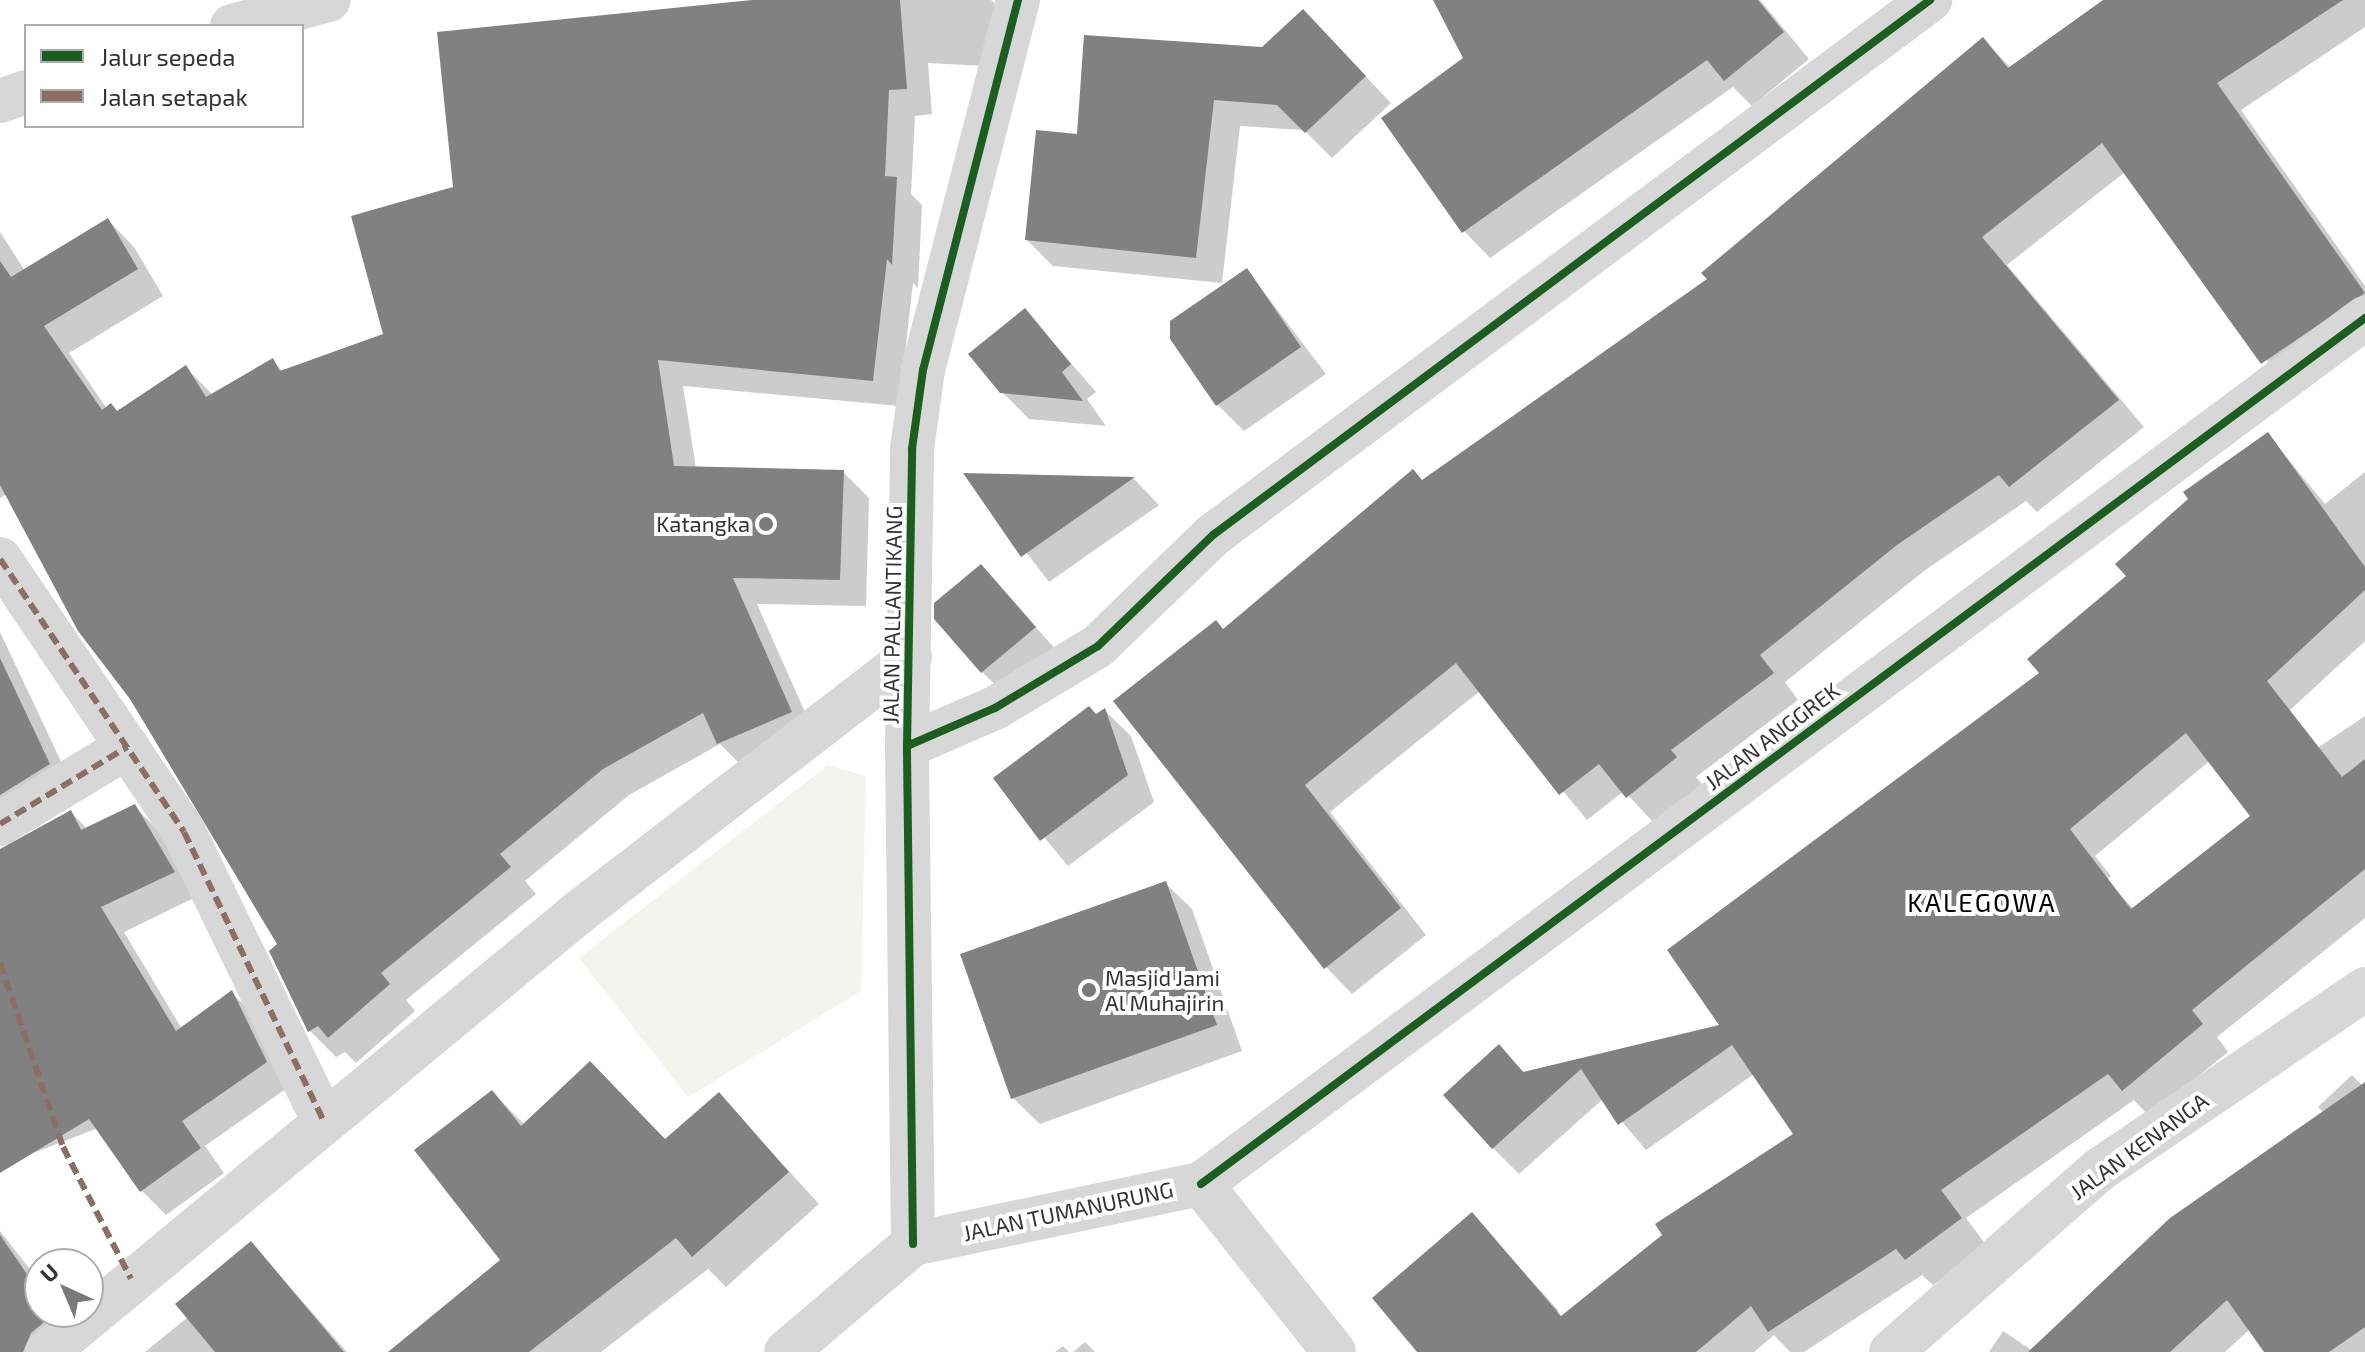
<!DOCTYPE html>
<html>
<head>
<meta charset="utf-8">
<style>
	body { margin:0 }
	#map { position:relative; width:2365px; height:1352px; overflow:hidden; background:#fff; font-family:"Exo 2",sans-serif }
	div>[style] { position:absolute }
	.green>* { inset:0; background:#f1f5ed }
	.shadow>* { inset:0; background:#0003 }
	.building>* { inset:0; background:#818181 }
	.street>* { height:44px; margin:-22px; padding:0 22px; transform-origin:22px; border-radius:22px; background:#d7d7d7 }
	.quiet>* { height:6px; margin-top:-3px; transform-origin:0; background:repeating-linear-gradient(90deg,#8d6e63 0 12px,transparent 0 18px) }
	.cycleway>* { height:8px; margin:-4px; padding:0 4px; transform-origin:4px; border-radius:4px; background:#1b5e20 }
	.dots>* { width:22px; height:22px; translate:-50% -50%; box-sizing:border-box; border:4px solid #fff; border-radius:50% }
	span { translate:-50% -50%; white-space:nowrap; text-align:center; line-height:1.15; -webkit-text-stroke:8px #fff; paint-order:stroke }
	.poi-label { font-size:22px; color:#333 }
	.right { translate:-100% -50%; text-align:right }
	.left { translate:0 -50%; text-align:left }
	.street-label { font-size:22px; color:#333 }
	.quarter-label { font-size:26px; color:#000; letter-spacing:2px }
	.legend { position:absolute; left:24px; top:24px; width:280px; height:104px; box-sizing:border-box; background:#fff; border:2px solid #adadad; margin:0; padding:10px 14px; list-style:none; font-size:24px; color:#333 }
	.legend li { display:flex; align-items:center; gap:16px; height:40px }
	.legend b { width:40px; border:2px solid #adadad }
	.north { position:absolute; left:24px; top:1248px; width:80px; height:80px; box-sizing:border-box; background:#fff; border:2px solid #adadad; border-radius:50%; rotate:316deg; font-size:22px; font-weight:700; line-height:32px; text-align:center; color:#333 }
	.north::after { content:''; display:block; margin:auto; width:28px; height:36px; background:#7a7a7a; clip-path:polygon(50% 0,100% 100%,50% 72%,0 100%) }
</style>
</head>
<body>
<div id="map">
	<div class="green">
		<i style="clip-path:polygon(828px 765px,866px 776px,861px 991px,688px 1097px,579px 958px)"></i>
	</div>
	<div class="shadow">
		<i style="clip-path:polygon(754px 0,991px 0,1006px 14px,1003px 67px,928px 63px,932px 114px,915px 116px,911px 194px,922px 205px,918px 288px,913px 283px,899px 406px,683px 386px,696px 468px,843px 472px,869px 498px,866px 606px,757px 604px,817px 739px,746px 770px,720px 744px,629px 795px,525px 881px,536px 894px,406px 1000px,415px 1011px,356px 1063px,345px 1052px,336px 1057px,310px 1031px,272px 952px,280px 945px,7px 494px,0 498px,0 232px,25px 271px,108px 220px,134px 247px,163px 296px,69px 353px,107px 409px,118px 413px,186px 368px,213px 395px,273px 361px,283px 372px,386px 335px,455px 188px)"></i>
		<i style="clip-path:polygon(1435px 0,1760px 0,1809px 59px,1752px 106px,1733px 87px,1490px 258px,1464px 231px,1466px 59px)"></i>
		<i style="clip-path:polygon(2106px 0,2365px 0,2365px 27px,2241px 110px,2365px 286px,2365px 337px,2289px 389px,2125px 172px,2007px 265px,2144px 427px,2037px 512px,2026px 501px,1924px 571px,1785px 682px,1798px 700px,1696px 777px,1702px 784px,1654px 823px,1624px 791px,1587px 820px,1480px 691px,1330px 812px,1426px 935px,1352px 994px,1326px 967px,1224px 631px,1710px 280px,1983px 39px,2011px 68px)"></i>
		<i style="clip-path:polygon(1329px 38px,1391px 103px,1332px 158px,1304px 130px,1240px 126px,1222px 283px,1053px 266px,1027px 240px,1079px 136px,1263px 49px)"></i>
		<i style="clip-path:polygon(1247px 270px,1326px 374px,1244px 431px,1218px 405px)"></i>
		<i style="clip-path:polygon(1025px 310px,1096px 392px,1087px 399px,1106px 426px,1029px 419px,1002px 392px)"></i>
		<i style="clip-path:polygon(2268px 435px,2325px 504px,2365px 472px,2365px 641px,2224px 771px,2212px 759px,2095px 856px,2111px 876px,2096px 889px,2111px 886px,2134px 909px,2253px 816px,2240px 800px,2365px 716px,2365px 918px,2217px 1037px,2228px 1052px,2149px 1116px,2134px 1100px,1966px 1218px,1987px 1246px,1933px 1285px,1922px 1275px,1804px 1352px,1790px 1352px,1774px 1335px,1754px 1352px,1585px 1352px,1796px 1135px,1754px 1074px,1646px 1150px,1603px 1099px,1519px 1174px,1493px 1148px,1499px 1047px,1525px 1073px,1722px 1026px,2128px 577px)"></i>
		<i style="clip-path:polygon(967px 475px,1134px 479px,1159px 505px,1049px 582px)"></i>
		<i style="clip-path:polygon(981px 567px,1060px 654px,1009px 698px,982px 672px)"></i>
		<i style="clip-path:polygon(0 632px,75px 791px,0 812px)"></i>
		<i style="clip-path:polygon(1104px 710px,1131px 736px,1154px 802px,1068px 866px,996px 779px)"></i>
		<i style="clip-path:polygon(134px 806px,159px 831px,198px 896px,124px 932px,182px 1029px,232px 993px,256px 1017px,290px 1086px,205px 1146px,224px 1173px,166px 1215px,142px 1191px,103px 1126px,0 1166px,0 951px,71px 812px,87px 829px)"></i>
		<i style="clip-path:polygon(1165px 883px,1192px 909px,1242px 1051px,1040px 1124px,1013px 1098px)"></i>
		<i style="clip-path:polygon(2352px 1075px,2365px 1088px,2365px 1352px,2266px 1352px,2250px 1329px,2225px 1352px,1989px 1352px,2003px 1331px,2033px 1351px,2324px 1113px,2318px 1107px)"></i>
		<i style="clip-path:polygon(492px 1092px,525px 1125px,666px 1141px,719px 1095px,819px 1204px,726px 1287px,708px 1269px,601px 1352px,391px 1352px,503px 1261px)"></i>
		<i style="clip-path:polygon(1472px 1215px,1559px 1311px,1510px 1352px,1420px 1352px)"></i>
		<i style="clip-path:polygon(0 1231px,40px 1282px,40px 1312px,61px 1312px,85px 1346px,79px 1352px,0 1352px)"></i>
		<i style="clip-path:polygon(251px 1243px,347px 1352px,145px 1352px,188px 1317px)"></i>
		<i style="clip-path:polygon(1085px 1342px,1095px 1352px,1073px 1352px)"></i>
		<i style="clip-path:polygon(1063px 1346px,1069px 1352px,1055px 1352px)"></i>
	</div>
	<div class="building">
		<i style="clip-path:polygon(752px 0,900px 0,907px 89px,889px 90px,885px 176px,897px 177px,892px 265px,887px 259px,873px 381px,658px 360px,674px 466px,844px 470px,840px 580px,733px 578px,792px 712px,717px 744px,703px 713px,603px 769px,500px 854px,511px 867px,381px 973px,390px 984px,328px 1038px,318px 1026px,308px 1032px,269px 951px,277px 944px,130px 699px,78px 631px,0 485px,0 261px,11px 277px,108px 218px,138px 269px,44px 326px,102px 410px,111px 403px,117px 411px,186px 365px,206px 397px,273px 358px,280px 371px,383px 334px,351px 216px,453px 187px,437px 32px)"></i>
		<i style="clip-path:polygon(1433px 0,1758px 0,1784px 32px,1724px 81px,1707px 60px,1462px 233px,1381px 118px,1463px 58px)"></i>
		<i style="clip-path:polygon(2103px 0,2343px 0,2217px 83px,2365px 293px,2261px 364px,2102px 143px,1982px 237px,2119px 400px,2009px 487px,1999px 475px,1897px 545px,1760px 655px,1774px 673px,1671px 750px,1677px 757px,1626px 798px,1599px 764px,1559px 795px,1456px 663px,1305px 785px,1401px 908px,1324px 969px,1113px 701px,1216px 620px,1223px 629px,1413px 469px,1422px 480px,1707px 279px,1701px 273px,1983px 37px,2008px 68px)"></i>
		<i style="clip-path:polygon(1303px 9px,1366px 76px,1305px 133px,1277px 105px,1214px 100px,1196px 258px,1025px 240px,1036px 130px,1077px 134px,1084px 35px,1262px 47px)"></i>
		<i style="clip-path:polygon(1247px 268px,1301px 347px,1216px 406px,1170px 339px,1170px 321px)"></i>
		<i style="clip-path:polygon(1025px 308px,1071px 364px,1062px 372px,1083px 401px,1000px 393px,968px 354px)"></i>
		<i style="clip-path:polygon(evenodd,2268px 432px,2365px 567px,2365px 590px,2267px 681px,2342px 777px,2365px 759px,2365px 869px,2192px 1010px,2203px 1024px,2122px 1091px,2108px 1074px,1941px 1190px,1962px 1218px,1905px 1260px,1896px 1249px,1768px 1332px,1751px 1306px,1696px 1352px,1417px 1352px,1372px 1298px,1472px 1212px,1561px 1316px,1662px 1235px,1655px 1224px,1793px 1134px,1732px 1045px,1618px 1125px,1581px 1069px,1492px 1149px,1443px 1095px,1499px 1044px,1523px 1072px,1719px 1025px,1667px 950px,2039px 673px,2027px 659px,2126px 576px,2115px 564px,2188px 499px,2183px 492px,2268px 432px,2186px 733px,2250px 816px,2131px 909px,2070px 829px,2186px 733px)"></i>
		<i style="clip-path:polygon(963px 473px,1135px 477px,1021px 557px)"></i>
		<i style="clip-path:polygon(981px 564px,1036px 627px,981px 673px,934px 619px,934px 603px)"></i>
		<i style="clip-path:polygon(0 658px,50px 764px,0 795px)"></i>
		<i style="clip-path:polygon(1089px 706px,1096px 714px,1105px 708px,1128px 775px,1040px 841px,993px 778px)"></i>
		<i style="clip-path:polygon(135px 804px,175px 872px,101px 907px,176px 1031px,232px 990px,267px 1062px,182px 1121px,201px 1148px,140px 1192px,89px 1119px,0 1173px,0 849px,71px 810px,81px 830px)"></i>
		<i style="clip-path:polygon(1166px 881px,1217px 1025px,1011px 1099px,960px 954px)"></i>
		<i style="clip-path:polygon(590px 1061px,665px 1139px,719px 1092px,789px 1172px,692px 1257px,676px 1238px,529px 1352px,388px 1352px,500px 1260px,414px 1150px,492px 1090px,521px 1126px)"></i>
		<i style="clip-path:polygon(2365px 1082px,2365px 1327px,2329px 1352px,2264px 1352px,2227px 1300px,2170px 1352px,2028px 1352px,2170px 1218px)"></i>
		<i style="clip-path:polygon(0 1235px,40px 1293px,40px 1312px,54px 1314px,31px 1333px,23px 1352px,0 1352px)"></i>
		<i style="clip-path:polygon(251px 1241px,344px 1352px,215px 1352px,175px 1304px)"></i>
	</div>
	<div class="street">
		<i style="left:232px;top:26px;width:100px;rotate:-15deg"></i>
		<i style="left:0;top:101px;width:28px;rotate:-19deg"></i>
		<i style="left:0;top:559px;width:329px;rotate:56deg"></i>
		<i style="left:184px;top:832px;width:320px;rotate:64.2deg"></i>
		<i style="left:907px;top:746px;width:96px;rotate:-23.4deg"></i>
		<i style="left:995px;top:708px;width:120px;rotate:-31deg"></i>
		<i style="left:1098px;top:646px;width:160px;rotate:-44deg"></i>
		<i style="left:1213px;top:535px;width:895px;rotate:-36.73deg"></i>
		<i style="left:0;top:824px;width:149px;rotate:-31.2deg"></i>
		<i style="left:1201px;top:1184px;width:1451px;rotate:-36.65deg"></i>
		<i style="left:913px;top:1244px;width:498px;rotate:-90.7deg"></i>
		<i style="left:907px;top:746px;width:297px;rotate:-89deg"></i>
		<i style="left:912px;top:449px;width:80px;rotate:-82.1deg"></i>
		<i style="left:923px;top:370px;width:382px;rotate:-75.6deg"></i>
		<i style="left:47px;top:1352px;width:690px;rotate:-39.59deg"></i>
		<i style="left:579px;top:912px;width:418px;rotate:-37.6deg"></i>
		<i style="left:786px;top:1352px;width:167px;rotate:-40.4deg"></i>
		<i style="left:913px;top:1244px;width:294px;rotate:-11.8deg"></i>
		<i style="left:1201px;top:1184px;width:214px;rotate:51.6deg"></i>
		<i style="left:1891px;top:1352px;width:276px;rotate:-41.2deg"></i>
		<i style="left:2099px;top:1170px;width:322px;rotate:-34.2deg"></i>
	</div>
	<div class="quiet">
		<i style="left:0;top:559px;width:329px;rotate:56deg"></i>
		<i style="left:184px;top:832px;width:320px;rotate:64.2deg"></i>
		<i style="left:0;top:824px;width:149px;rotate:-31.2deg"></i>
		<i style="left:0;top:963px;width:194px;rotate:71.1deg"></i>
		<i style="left:63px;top:1147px;width:148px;rotate:62.7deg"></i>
	</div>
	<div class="cycleway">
		<i style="left:907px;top:746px;width:96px;rotate:-23.4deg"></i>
		<i style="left:995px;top:708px;width:120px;rotate:-31deg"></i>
		<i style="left:1098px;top:646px;width:160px;rotate:-44deg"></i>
		<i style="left:1213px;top:535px;width:895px;rotate:-36.73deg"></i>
		<i style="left:1201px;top:1184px;width:1451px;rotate:-36.65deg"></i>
		<i style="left:913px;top:1244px;width:498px;rotate:-90.7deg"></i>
		<i style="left:907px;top:746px;width:297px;rotate:-89deg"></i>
		<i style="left:912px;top:449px;width:80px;rotate:-82.1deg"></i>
		<i style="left:923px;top:370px;width:382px;rotate:-75.6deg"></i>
	</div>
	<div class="dots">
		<i style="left:766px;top:524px;background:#7a7a7a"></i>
		<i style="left:1089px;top:990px;background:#7a7a7a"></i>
	</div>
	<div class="poi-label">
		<span class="right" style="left:750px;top:524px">Katangka</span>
		<span class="left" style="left:1105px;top:990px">Masjid Jami<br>Al Muhajirin</span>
	</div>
	<div class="street-label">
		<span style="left:892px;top:615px;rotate:-89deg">JALAN PALLANTIKANG</span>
		<span style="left:1772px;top:736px;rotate:-37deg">JALAN ANGGREK</span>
		<span style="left:2139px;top:1146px;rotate:-36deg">JALAN KENANGA</span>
		<span style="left:1068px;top:1211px;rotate:-12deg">JALAN TUMANURUNG</span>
	</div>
	<div class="quarter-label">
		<span style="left:1982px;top:902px">KALEGOWA</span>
	</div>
	<ul class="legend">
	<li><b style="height:10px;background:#1b5e20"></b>Jalur sepeda</li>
	<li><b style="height:10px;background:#8d6e63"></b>Jalan setapak</li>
	</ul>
	<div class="north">U</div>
</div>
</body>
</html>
